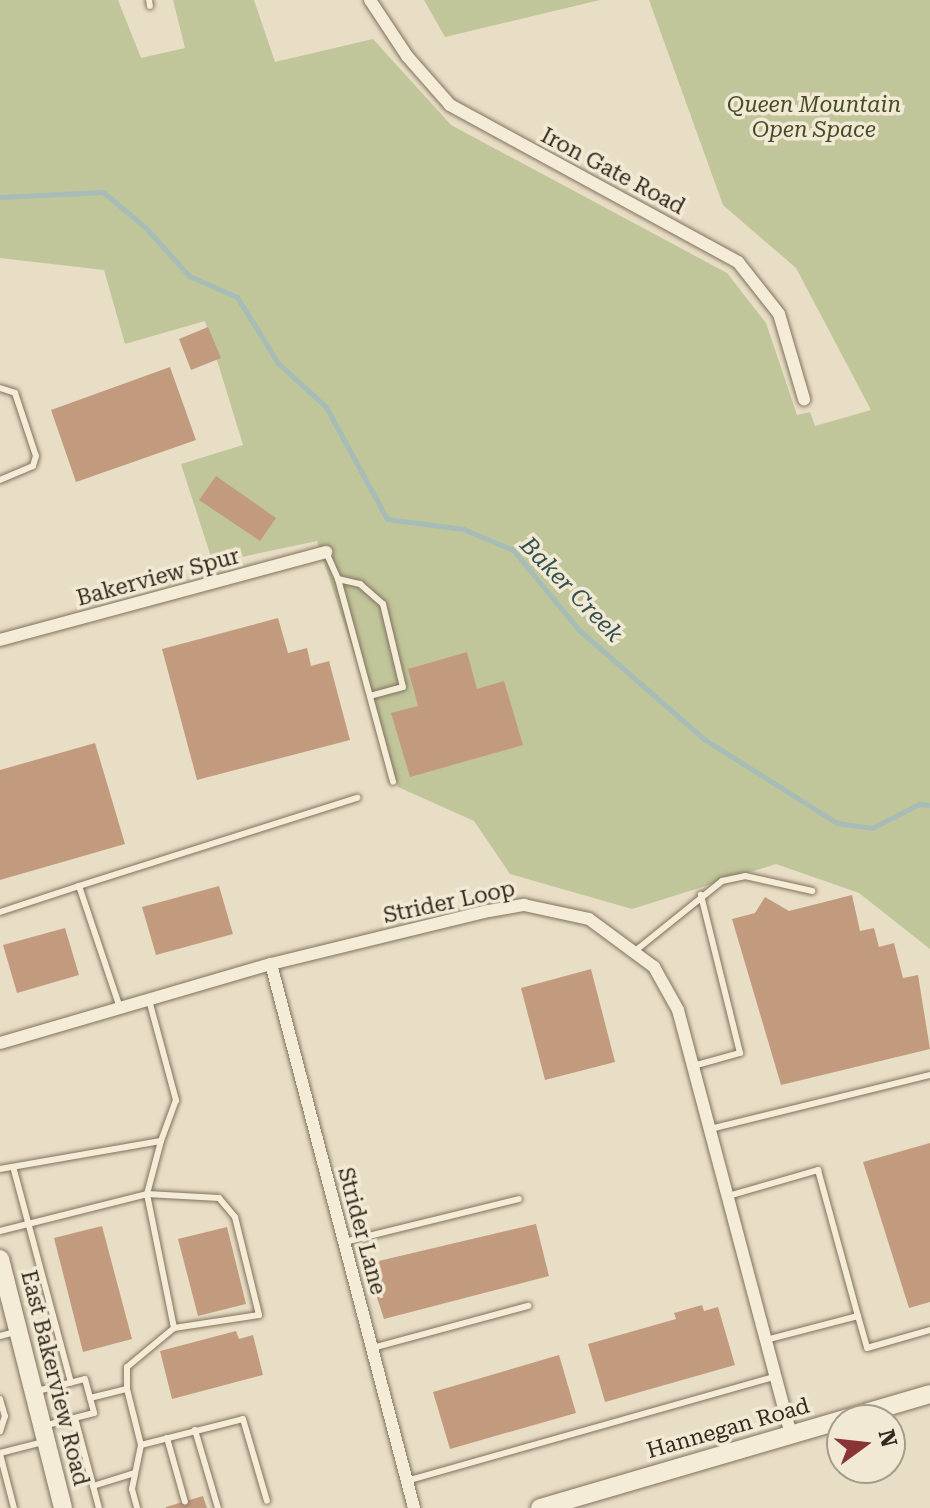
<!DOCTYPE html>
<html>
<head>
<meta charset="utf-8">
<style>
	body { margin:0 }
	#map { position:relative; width:930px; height:1508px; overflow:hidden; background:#e8dec5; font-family:"Roboto Serif",serif }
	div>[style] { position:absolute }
	.green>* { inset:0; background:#c0c59a }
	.stream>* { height:5px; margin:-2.5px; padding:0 2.5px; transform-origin:2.5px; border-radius:2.5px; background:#a6bcb6 }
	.building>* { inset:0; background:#c29b7f }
	.roads { filter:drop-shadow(0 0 2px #81715d) drop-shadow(0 0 2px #81715d) }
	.lane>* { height:6px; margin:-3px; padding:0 3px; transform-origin:3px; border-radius:3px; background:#f4ecd7 }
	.street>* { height:12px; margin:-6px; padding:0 6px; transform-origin:6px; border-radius:6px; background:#f4ecd7 }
	.secondary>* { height:18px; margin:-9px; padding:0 9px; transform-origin:9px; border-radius:9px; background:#f4ecd7 }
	span { translate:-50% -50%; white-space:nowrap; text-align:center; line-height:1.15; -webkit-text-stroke:7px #f1e9d4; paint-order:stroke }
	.park-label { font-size:22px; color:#444d28; font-style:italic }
	.street-label { font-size:22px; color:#33291f }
	.water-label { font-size:24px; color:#30514f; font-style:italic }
	.north { position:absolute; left:826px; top:1404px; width:80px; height:80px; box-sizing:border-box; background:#f1e9d4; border:2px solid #a59c8c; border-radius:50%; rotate:75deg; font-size:22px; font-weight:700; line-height:32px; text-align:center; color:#33291f }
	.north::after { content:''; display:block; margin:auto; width:28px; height:36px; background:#893535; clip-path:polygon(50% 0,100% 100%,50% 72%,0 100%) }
</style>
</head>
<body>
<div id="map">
	<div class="green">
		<i style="clip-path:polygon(0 0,118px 0,141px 58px,185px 48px,173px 0,254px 0,275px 62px,373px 39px,451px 125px,727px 273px,766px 323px,797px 415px,810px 412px,815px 426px,871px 410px,796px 268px,723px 205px,649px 0,930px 0,930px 949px,859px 893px,776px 864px,632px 909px,510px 874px,474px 821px,398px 787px,317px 541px,213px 563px,181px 464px,243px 445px,205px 321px,125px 344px,104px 270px,0 258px)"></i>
		<i style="clip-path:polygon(424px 0,600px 0,445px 37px)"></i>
	</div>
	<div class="stream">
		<i style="left:0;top:197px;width:103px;rotate:-2.8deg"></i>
		<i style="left:103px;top:192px;width:56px;rotate:39.9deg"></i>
		<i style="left:146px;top:228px;width:64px;rotate:48.1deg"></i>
		<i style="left:189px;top:276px;width:52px;rotate:23.6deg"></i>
		<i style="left:237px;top:297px;width:78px;rotate:58.2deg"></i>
		<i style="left:278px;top:363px;width:65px;rotate:42.5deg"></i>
		<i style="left:326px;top:407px;width:128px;rotate:61.4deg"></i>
		<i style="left:387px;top:519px;width:77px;rotate:7.5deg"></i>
		<i style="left:463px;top:529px;width:54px;rotate:22.8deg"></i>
		<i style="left:513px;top:550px;width:104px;rotate:50.5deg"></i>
		<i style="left:579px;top:630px;width:166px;rotate:41.1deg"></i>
		<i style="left:704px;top:739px;width:157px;rotate:32.3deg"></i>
		<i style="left:837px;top:823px;width:35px;rotate:8deg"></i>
		<i style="left:872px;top:828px;width:53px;rotate:-27.1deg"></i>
		<i style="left:919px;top:804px;width:11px;rotate:5deg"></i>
	</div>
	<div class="building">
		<i style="clip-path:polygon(208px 327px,221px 358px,191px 370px,179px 339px)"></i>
		<i style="clip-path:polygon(170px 367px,196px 440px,76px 482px,51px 410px)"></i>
		<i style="clip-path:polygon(216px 476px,276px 518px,260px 541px,199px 500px)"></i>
		<i style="clip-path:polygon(278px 618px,288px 653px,307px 648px,311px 666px,329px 661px,350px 740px,197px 780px,162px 649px)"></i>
		<i style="clip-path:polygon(467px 652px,477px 689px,504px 681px,523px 745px,410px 777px,391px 713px,418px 706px,408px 669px)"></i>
		<i style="clip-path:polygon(95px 743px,125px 844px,0 880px,0 770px)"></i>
		<i style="clip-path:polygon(219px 886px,233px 934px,156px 955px,142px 907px)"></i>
		<i style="clip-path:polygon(852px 895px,860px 931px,874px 928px,879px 947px,894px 943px,903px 978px,918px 975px,930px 1049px,781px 1085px,732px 919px,755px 913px,765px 897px,789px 911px)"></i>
		<i style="clip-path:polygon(65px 928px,79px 975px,17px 993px,3px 945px)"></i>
		<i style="clip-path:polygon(591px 969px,615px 1062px,545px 1080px,521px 988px)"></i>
		<i style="clip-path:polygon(930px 1143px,930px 1302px,909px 1308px,863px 1162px)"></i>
		<i style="clip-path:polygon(536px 1224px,549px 1276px,384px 1319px,366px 1264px)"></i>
		<i style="clip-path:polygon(102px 1226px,132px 1339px,83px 1352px,54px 1238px)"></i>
		<i style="clip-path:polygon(227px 1227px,246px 1304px,198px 1316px,178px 1239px)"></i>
		<i style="clip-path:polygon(702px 1305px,704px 1311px,718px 1307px,735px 1365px,605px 1402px,588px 1344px,676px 1319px,674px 1313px)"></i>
		<i style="clip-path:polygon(236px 1331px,239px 1339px,253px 1335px,263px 1375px,172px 1399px,160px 1351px)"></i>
		<i style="clip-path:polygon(559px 1355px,576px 1413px,450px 1449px,433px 1392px)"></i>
		<i style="clip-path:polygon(203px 1496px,207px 1508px,166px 1508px,166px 1507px)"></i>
	</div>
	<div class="roads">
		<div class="lane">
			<i style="left:149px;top:0;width:6px;rotate:81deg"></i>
			<i style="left:0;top:388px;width:16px;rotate:18deg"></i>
			<i style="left:15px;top:393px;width:66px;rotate:71.6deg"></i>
			<i style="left:36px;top:456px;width:10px;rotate:107deg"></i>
			<i style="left:33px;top:466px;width:36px;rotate:157deg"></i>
			<i style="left:326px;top:552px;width:30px;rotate:66deg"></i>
			<i style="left:338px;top:579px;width:210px;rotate:74.8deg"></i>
			<i style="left:338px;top:579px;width:23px;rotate:13deg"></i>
			<i style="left:360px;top:584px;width:30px;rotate:41deg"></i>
			<i style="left:383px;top:604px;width:85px;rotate:76.5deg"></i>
			<i style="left:403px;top:687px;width:34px;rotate:165deg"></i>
			<i style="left:79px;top:886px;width:292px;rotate:-17.6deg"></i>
			<i style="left:0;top:912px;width:83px;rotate:-18.2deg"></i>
			<i style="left:79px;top:886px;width:129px;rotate:71.4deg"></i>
			<i style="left:635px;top:951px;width:112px;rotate:-38.8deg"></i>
			<i style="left:722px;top:881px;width:24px;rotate:-12deg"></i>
			<i style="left:745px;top:876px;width:69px;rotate:12.6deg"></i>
			<i style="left:149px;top:1000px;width:104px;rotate:74.9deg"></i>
			<i style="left:176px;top:1100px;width:44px;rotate:110.1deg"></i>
			<i style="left:693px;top:1066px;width:49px;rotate:-15.5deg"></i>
			<i style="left:740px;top:1053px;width:163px;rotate:-103.9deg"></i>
			<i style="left:710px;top:1129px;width:227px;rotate:-13.8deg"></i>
			<i style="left:0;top:1169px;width:163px;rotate:-9.9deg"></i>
			<i style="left:161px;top:1141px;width:55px;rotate:104.8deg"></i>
			<i style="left:147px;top:1194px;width:72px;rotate:3.2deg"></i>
			<i style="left:219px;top:1198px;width:25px;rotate:50deg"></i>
			<i style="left:235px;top:1217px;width:101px;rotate:76.2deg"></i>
			<i style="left:259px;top:1315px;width:86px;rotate:171.3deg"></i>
			<i style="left:14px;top:1170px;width:220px;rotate:75deg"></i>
			<i style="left:728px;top:1196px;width:94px;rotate:-16.1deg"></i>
			<i style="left:818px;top:1170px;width:151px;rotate:74.7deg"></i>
			<i style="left:858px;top:1316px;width:95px;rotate:165.4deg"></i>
			<i style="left:0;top:1231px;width:152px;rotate:-14.1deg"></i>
			<i style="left:147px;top:1194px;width:137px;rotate:78.6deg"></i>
			<i style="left:174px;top:1328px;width:61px;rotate:140.3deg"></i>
			<i style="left:127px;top:1367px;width:22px;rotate:90deg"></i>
			<i style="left:127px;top:1389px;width:58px;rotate:76deg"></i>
			<i style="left:141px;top:1445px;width:45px;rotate:101.6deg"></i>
			<i style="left:132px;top:1489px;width:20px;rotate:75deg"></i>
			<i style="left:344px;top:1242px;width:180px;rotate:-13.8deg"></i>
			<i style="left:858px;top:1316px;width:33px;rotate:74deg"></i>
			<i style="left:867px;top:1348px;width:66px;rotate:-15.9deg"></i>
			<i style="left:0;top:1336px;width:16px;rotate:-15deg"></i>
			<i style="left:372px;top:1348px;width:162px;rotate:-15.1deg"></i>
			<i style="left:37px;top:1391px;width:49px;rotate:-14deg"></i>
			<i style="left:85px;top:1379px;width:35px;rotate:75deg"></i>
			<i style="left:94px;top:1413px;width:53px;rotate:165.7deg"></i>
			<i style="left:90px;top:1398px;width:38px;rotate:-14deg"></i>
			<i style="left:0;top:1399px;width:18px;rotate:74deg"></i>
			<i style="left:5px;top:1416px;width:16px;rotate:108deg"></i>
			<i style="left:75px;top:1418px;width:93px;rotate:75.1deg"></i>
			<i style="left:195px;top:1430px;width:81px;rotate:73.6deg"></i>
			<i style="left:167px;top:1438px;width:66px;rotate:74.3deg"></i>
			<i style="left:141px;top:1445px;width:105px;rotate:-14.3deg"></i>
			<i style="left:243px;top:1419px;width:85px;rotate:73.7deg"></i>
			<i style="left:0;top:1453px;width:44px;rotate:-14.3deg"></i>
			<i style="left:0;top:1454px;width:56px;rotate:75.5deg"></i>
			<i style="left:406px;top:1481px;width:385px;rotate:-15.8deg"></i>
			<i style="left:93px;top:1486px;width:44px;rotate:-17.2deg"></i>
		</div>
		<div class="street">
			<i style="left:370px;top:0;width:67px;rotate:56.5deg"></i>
			<i style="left:407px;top:56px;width:65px;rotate:48.7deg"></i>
			<i style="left:450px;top:105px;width:328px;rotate:28.6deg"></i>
			<i style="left:738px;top:262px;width:66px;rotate:51.7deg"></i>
			<i style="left:779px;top:314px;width:89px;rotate:73.6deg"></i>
			<i style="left:0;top:640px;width:338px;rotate:-15.1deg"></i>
			<i style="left:271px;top:964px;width:562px;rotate:75.27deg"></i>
			<i style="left:0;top:1043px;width:282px;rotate:-16.3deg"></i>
			<i style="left:271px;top:964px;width:224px;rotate:-13.7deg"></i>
			<i style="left:489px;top:911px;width:36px;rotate:-10deg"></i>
			<i style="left:524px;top:905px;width:66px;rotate:12.2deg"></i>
			<i style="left:589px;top:919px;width:81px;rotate:36.4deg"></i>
			<i style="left:654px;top:967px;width:49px;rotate:60.8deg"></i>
			<i style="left:678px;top:1010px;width:440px;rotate:75.1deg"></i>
		</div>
		<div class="secondary">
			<i style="left:0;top:1259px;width:257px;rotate:75.8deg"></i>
			<i style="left:540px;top:1508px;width:406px;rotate:-16.3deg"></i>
		</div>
	</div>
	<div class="park-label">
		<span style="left:814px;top:117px">Queen Mountain<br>Open Space</span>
	</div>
	<div class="street-label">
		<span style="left:613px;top:171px;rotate:28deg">Iron Gate Road</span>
		<span style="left:158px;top:577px;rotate:-15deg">Bakerview Spur</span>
		<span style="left:449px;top:902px;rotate:-12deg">Strider Loop</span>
		<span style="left:362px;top:1231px;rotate:75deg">Strider Lane</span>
		<span style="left:55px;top:1378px;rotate:76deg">East Bakerview Road</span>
		<span style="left:728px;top:1428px;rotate:-16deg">Hannegan Road</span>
	</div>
	<div class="water-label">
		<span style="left:571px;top:590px;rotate:46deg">Baker Creek</span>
	</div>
	<div class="north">N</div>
</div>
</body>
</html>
